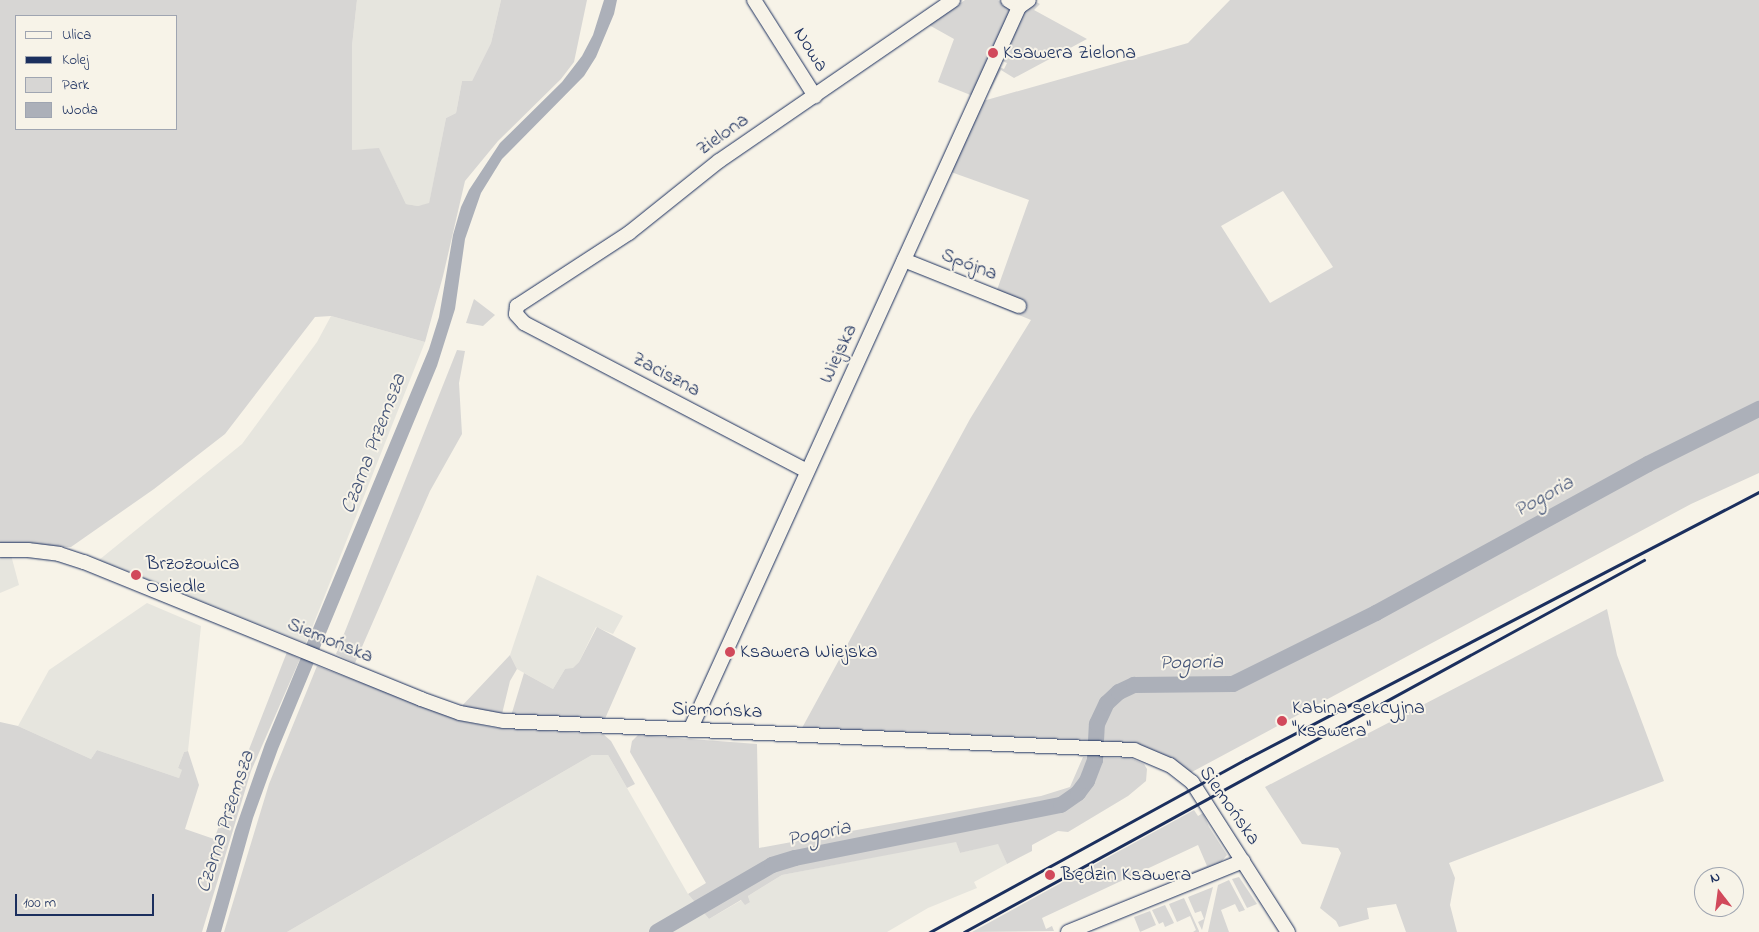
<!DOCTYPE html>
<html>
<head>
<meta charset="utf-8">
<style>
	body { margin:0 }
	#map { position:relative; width:1759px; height:932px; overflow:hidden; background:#f7f3e8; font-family:"Indie Flower",sans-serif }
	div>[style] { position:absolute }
	.built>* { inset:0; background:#e6e5de }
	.green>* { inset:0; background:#d7d6d4 }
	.water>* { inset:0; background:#acb0b9 }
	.river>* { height:16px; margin:-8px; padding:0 8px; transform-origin:8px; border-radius:8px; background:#acb0b9 }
	.roads { filter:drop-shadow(0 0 1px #1b2f5e) drop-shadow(0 0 1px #1b2f5e) }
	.minor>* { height:14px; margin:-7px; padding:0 7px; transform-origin:7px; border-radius:7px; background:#f7f3e8 }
	.rail>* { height:2.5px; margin:-1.25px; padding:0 1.25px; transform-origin:1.25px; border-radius:1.25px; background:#1b2f5e }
	.dots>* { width:14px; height:14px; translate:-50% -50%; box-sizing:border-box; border:2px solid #f7f3e8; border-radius:50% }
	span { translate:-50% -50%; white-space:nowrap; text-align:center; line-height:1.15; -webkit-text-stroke:4px #f7f3e8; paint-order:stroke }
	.street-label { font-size:20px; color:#1b2f5e }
	.poi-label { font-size:20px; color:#1b2f5e }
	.left { translate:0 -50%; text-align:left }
	.water-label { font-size:21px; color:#465679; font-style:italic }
	.legend { position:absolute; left:15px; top:15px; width:162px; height:115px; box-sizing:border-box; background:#f7f3e8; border:1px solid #9fa5b1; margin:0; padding:6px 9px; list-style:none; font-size:15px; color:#1b2f5e }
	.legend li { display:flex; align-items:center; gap:10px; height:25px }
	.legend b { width:25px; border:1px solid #9fa5b1 }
	.north { position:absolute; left:1694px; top:867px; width:50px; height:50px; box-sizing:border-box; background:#f7f3e8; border:1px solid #9fa5b1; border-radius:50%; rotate:345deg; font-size:14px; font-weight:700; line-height:20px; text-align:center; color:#1b2f5e }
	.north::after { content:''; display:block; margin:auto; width:18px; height:22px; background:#d1495b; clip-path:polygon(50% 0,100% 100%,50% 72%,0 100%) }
	.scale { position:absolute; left:15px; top:894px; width:139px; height:22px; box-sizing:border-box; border:2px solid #1b2f5e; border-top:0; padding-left:6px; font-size:15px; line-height:18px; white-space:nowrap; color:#1b2f5e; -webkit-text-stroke:4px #f7f3e8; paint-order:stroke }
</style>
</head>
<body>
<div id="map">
	<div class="built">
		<i style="clip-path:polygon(357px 0,501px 0,491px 43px,472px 81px,462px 81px,456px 113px,446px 118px,429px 204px,418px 206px,406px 204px,379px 149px,352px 150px,352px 46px)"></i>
		<i style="clip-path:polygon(331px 316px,425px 342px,306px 643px,99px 560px,242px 444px,317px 342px)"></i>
		<i style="clip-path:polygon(11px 555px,19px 585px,0 593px,0 559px,3px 556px)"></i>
		<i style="clip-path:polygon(537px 575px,623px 616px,613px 634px,596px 627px,579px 662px,573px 669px,565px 669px,553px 689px,517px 669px,510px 655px)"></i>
		<i style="clip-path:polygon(147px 603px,201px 626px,188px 751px,184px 752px,178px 768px,183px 770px,179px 778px,97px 750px,91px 759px,18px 726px,49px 670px)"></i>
		<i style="clip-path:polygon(592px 755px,608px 755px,688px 894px,709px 919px,742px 900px,750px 902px,748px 896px,782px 875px,956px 841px,960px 853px,998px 843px,1007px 864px,974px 882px,977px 888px,928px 908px,887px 932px,287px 932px)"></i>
	</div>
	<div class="green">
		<i style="clip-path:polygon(evenodd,0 0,357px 0,352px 46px,352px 150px,379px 148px,406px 204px,418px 206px,429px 203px,446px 118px,456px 113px,462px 81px,472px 81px,491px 43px,501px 0,587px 0,574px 62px,561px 79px,498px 141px,465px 181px,443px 276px,425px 342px,331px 316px,315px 317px,225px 434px,154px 489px,71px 547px,0 546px,0 0,16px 16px,176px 16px,176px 129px,16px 129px,16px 16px)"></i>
		<i style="clip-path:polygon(965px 0,998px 0,1010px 10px,973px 96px,938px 82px,954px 39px,929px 25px)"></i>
		<i style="clip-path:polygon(evenodd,1230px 0,1759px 0,1759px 473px,1691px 504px,1190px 773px,1135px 747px,1107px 741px,802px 728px,970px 419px,1031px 320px,992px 304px,1029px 200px,951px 172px,983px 101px,1188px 43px,1230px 0,1283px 191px,1333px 267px,1270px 303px,1221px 226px,1283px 191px)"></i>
		<i style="clip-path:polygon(1036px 2px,1040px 4px,1034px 10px,1087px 39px,1014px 78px,1001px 70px,991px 89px,987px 89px,997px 66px,1004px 69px,1007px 63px,1000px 60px,1025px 10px)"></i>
		<i style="clip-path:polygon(474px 299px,495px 315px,483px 326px,466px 323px)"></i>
		<i style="clip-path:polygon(457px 350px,465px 351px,459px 383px,462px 434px,430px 491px,355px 663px,336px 654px)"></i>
		<i style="clip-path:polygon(1607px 609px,1617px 655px,1664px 781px,1449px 863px,1455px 878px,1450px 905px,1457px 932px,1406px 932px,1396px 904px,1367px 908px,1369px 919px,1339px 927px,1336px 921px,1320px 908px,1341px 853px,1338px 848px,1302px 844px,1265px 787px)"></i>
		<i style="clip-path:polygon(597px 627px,636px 648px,604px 721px,511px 716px,524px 673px,553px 689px,565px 669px,573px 668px,579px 662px)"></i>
		<i style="clip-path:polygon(287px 652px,300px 659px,251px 771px,202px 932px,0 932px,0 722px,18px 726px,91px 759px,97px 750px,179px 778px,182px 770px,178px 768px,184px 752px,188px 751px,199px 785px,185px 829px,214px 839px)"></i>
		<i style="clip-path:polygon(510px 655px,517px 669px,510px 681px,502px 714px,460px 708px)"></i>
		<i style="clip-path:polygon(317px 666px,466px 722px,496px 728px,603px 734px,611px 741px,635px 784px,627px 788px,608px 755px,592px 755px,287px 932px,224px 932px,269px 784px)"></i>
		<i style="clip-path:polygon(638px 735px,757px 744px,759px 848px,1041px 796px,1070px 787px,1083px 757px,1130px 758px,1144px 764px,1147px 769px,1146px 781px,1128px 796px,1068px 832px,1058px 831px,1032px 845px,1032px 851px,1007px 864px,998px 844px,960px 853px,956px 842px,782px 875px,748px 896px,750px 902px,745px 905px,741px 900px,709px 919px,688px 894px,706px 883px,630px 752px,632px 741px)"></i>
		<i style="clip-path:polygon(1194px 810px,1198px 816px,1203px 813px,1209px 827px,1227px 855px,1221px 862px,1222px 867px,1176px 885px,1173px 879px,1207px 866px,1198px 845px,1042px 918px,1046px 929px,1052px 926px,1054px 931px,972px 932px)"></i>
		<i style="clip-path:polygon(1239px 877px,1257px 904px,1247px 908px,1232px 879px)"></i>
		<i style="clip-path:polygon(1229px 880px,1245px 910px,1239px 912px,1235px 904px,1221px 910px,1229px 932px,1208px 932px,1218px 885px)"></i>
		<i style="clip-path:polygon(1213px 887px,1202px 930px,1198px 922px,1204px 919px,1201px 911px,1195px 913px,1188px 897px)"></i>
		<i style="clip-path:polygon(1184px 898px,1199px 931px,1199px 932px,1193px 932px,1196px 930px,1190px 916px,1177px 922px,1169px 904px)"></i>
		<i style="clip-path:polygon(1165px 905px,1174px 923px,1165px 927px,1163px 922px,1159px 924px,1152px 910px)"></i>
		<i style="clip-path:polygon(1150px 911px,1156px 925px,1140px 932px,1134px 917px)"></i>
	</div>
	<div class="water">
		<i style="clip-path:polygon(604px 0,617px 0,614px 14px,596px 57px,584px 76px,502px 159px,481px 193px,465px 239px,455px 309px,437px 366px,278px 749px,253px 818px,221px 932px,206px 932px,235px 830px,265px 744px,429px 349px,439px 317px,453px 235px,461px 207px,469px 190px,500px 143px,562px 82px,582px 56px,593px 35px)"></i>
	</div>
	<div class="river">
		<i style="left:657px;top:932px;width:133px;rotate:-30.2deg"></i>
		<i style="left:772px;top:865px;width:24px;rotate:-17deg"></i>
		<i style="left:795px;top:858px;width:271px;rotate:-11.3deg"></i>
		<i style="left:1061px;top:805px;width:21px;rotate:-35deg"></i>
		<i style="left:1078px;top:793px;width:15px;rotate:-53deg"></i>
		<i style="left:1087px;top:781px;width:22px;rotate:-69deg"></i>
		<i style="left:1095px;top:760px;width:36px;rotate:-87deg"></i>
		<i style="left:1097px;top:724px;width:23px;rotate:-65deg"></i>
		<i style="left:1107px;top:703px;width:16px;rotate:-43deg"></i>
		<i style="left:1119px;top:692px;width:17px;rotate:-25deg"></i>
		<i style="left:1134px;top:685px;width:99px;rotate:-0.6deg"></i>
		<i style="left:1233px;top:684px;width:160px;rotate:-26.4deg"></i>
		<i style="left:1376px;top:613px;width:310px;rotate:-28.7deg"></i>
		<i style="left:1648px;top:464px;width:124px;rotate:-26.4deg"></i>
	</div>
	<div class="roads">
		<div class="minor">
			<i style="left:754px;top:0;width:114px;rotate:57.6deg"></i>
			<i style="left:1008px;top:0;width:13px;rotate:32deg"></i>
			<i style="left:904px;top:260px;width:124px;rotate:21.8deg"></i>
			<i style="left:807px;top:471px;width:319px;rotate:-152.4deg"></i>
			<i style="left:524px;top:323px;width:12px;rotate:-132deg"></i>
			<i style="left:516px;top:314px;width:8px;rotate:-83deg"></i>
			<i style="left:517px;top:306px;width:134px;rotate:-33.1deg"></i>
			<i style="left:629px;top:233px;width:115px;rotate:-38.7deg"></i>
			<i style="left:719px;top:161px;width:284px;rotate:-34.5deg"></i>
			<i style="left:0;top:550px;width:28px"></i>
			<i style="left:28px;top:550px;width:31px;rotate:7deg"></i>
			<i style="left:59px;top:554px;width:26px;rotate:18deg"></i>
			<i style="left:84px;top:562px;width:364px;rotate:22.1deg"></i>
			<i style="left:421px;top:699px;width:41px;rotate:19.7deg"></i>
			<i style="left:460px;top:713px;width:45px;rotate:10.3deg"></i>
			<i style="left:504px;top:721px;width:631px;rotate:2.64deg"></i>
			<i style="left:1134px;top:750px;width:39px;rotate:23deg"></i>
			<i style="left:1170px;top:765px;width:28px;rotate:38deg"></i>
			<i style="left:1192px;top:782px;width:178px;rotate:57.4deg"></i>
			<i style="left:690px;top:730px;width:794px;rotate:-65.53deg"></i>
			<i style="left:1019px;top:7px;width:12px;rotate:-35deg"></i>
			<i style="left:1068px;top:932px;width:189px;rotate:-22.1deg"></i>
		</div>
	</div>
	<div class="rail">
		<i style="left:930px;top:932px;width:360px;rotate:-28.7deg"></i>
		<i style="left:1246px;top:759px;width:578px;rotate:-27.5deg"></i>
		<i style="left:964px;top:932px;width:775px;rotate:-28.68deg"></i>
	</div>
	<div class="dots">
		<i style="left:993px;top:53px;background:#d1495b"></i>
		<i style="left:136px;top:575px;background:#d1495b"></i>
		<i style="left:730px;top:652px;background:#d1495b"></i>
		<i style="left:1282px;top:721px;background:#d1495b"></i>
		<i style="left:1050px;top:875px;background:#d1495b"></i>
	</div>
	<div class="street-label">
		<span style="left:810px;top:50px;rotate:58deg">Nowa</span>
		<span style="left:723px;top:135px;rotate:-35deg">Zielona</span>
		<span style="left:969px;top:265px;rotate:21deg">Spójna</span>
		<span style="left:839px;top:354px;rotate:-65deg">Wiejska</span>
		<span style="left:666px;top:375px;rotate:28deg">Zaciszna</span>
		<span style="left:330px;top:641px;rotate:22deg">Siemońska</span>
		<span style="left:717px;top:711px;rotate:2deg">Siemońska</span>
		<span style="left:1229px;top:806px;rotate:55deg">Siemońska</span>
	</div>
	<div class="poi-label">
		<span class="left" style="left:1003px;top:53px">Ksawera Zielona</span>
		<span class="left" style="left:146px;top:576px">Brzozowica<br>Osiedle</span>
		<span class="left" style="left:740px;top:652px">Ksawera Wiejska</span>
		<span class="left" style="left:1292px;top:720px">Kabina sekcyjna<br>"Ksawera"</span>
		<span class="left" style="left:1061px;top:875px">Będzin Ksawera</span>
	</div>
	<div class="water-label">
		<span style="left:374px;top:444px;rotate:-69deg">Czarna Przemsza</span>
		<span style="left:1544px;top:497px;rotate:-29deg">Pogoria</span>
		<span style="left:1191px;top:663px;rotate:-1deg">Pogoria</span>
		<span style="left:226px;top:822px;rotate:-72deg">Czarna Przemsza</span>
		<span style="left:819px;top:834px;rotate:-12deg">Pogoria</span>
	</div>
	<ul class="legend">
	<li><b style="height:6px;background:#f7f3e8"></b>Ulica</li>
	<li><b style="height:6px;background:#1b2f5e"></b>Kolej</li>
	<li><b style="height:14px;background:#d7d6d4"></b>Park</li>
	<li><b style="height:14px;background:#acb0b9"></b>Woda</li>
	</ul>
	<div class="north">N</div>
	<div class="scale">100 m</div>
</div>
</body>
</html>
